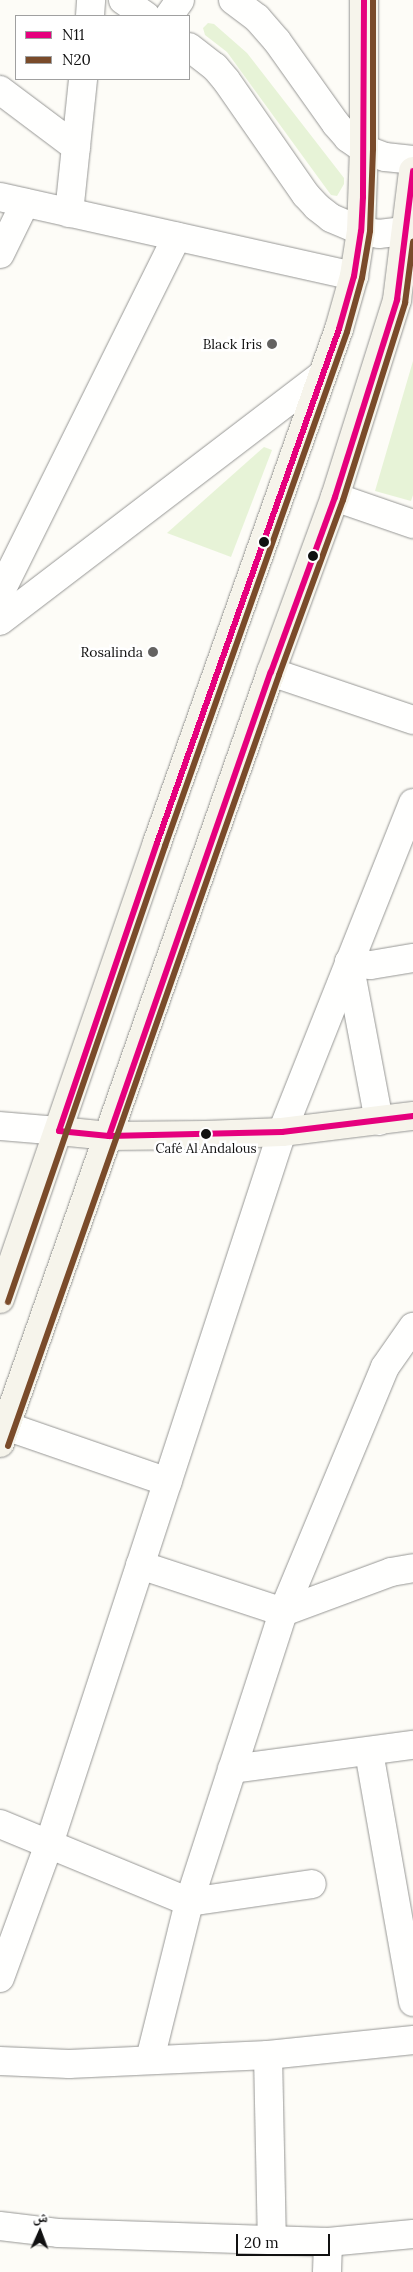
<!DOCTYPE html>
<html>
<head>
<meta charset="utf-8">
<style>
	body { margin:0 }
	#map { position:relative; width:413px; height:2272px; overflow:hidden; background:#fdfcf7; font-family:Lora,"Noto Naskh Arabic",serif }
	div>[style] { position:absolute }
	.green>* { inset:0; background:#e7f3d7 }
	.roads { filter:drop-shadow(0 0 1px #979795) drop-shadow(0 0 1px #979795) }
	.street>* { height:28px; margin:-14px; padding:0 14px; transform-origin:14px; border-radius:14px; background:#fffffe }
	.secondary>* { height:28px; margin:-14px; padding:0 14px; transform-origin:14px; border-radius:14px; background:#f6f4eb }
	.bus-1>* { height:6px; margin:-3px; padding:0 3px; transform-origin:3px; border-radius:3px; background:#e5007d }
	.bus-2>* { height:6px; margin:-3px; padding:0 3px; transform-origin:3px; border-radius:3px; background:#7a4b2a }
	.dots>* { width:14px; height:14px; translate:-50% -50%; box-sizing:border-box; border:2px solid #fff; border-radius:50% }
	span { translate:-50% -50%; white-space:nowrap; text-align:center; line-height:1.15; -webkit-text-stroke:5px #fff; paint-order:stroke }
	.bus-label { font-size:13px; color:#111 }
	.poi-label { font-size:14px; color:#111 }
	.right { translate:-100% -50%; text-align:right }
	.legend { position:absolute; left:15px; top:15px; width:175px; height:65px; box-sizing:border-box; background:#fff; border:1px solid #a0a0a0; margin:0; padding:6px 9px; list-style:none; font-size:15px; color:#111 }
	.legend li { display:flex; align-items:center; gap:10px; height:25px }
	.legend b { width:25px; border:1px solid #a0a0a0 }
	.north { position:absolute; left:15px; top:2207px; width:50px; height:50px; -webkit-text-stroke:4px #fff; paint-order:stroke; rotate:2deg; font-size:14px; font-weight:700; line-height:20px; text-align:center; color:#111 }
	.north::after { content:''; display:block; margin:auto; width:18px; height:22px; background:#111; clip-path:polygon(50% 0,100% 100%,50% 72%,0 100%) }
	.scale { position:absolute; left:236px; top:2234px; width:94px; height:22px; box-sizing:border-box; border:2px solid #111; border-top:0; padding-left:6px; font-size:15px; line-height:18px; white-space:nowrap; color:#111; -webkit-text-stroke:4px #fff; paint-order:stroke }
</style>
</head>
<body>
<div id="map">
	<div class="green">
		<i style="clip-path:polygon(208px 23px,214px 24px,247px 53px,344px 178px,344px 184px,337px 196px,331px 195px,227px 52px,205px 35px,203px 28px)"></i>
		<i style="clip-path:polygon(413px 361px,413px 495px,411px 501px,375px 491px)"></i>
		<i style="clip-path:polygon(264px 447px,272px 450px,231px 557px,167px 533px)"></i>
	</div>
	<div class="roads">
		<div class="street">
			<i style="left:123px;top:0;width:28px;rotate:35deg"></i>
			<i style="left:233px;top:0;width:30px;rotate:37deg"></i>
			<i style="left:257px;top:18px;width:30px;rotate:49deg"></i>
			<i style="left:277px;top:41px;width:102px;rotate:54.6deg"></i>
			<i style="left:336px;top:124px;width:18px;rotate:49deg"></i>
			<i style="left:348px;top:138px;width:19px;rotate:35deg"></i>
			<i style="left:364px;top:149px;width:22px;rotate:21deg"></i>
			<i style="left:385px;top:157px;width:28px;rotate:6deg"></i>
			<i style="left:90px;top:16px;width:16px;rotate:-86deg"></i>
			<i style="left:169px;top:16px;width:19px;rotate:-55deg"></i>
			<i style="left:189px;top:47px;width:33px;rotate:38deg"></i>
			<i style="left:215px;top:67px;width:17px;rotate:50deg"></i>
			<i style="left:226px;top:80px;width:140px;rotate:55.2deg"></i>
			<i style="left:306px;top:195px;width:16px;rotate:47deg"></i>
			<i style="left:317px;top:207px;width:18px;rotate:38deg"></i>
			<i style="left:331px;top:218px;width:33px;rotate:23deg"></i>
			<i style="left:361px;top:231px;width:18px;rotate:9deg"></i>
			<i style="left:379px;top:234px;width:34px;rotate:-7deg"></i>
			<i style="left:0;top:90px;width:95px;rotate:36.9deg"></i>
			<i style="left:0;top:197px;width:363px;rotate:12.6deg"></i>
			<i style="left:69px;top:213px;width:135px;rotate:-84deg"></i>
			<i style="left:0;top:254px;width:57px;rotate:-63.9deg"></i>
			<i style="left:335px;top:497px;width:83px;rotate:19.1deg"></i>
			<i style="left:0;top:593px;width:398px;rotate:-63.6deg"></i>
			<i style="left:0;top:621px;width:405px;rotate:-37.4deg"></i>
			<i style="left:271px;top:672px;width:150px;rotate:18.7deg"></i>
			<i style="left:379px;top:1121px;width:162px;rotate:-100.7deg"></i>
			<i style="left:349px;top:962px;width:22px;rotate:8deg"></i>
			<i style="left:371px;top:965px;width:43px;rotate:-9.5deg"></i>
			<i style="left:0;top:1126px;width:59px;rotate:4.8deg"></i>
			<i style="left:6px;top:1426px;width:171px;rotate:19.1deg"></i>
			<i style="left:140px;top:1565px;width:151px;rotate:18.2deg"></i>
			<i style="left:283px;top:1612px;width:115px;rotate:-20.3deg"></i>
			<i style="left:391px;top:1572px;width:22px;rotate:-10deg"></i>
			<i style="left:369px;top:1752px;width:254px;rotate:80deg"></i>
			<i style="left:232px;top:1769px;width:183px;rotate:-7.6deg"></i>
			<i style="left:0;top:1824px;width:204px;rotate:22.4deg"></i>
			<i style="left:189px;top:1902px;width:124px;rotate:-8.3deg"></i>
			<i style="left:0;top:1978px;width:143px;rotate:-69.9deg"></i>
			<i style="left:49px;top:1844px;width:749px;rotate:-71.88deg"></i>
			<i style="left:282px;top:1132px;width:354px;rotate:-68.3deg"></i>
			<i style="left:268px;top:2055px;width:184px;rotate:88.8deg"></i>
			<i style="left:150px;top:2059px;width:162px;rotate:-76deg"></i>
			<i style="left:189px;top:1902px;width:305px;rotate:-72deg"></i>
			<i style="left:283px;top:1612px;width:265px;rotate:-67.4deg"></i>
			<i style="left:385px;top:1367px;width:49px;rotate:-55deg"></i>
			<i style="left:0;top:2061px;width:69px;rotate:2.5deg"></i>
			<i style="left:69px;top:2064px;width:199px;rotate:-2.6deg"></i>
			<i style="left:268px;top:2055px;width:146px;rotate:-5.9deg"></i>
			<i style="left:0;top:2226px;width:58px;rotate:6.9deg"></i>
			<i style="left:58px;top:2233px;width:270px;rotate:1.9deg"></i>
			<i style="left:328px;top:2242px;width:85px;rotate:-5.4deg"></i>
			<i style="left:327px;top:2272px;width:30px;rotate:-88deg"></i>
		</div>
		<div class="secondary">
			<i style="left:59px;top:1131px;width:50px;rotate:5.7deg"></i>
			<i style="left:109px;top:1136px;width:97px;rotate:-0.6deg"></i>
			<i style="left:206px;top:1135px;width:76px;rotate:-2.3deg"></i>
			<i style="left:282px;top:1132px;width:132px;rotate:-7deg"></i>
			<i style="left:0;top:1299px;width:482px;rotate:-71deg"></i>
			<i style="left:157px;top:843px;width:545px;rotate:-70.5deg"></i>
			<i style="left:339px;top:329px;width:55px;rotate:-74.2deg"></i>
			<i style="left:354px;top:276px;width:46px;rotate:-81.2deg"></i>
			<i style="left:361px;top:231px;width:82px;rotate:-87.9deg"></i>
			<i style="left:364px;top:149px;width:149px;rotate:-90deg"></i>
			<i style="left:0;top:1443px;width:817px;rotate:-70.63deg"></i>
			<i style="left:271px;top:672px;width:186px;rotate:-69.9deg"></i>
			<i style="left:335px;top:497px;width:207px;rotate:-72.5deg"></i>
			<i style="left:397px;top:300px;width:130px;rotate:-82.9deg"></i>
		</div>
	</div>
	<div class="bus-1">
		<i style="left:364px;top:0;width:197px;rotate:90.3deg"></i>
		<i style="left:363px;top:197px;width:34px;rotate:93deg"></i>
		<i style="left:361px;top:231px;width:46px;rotate:98.8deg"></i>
		<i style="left:354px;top:276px;width:55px;rotate:105.8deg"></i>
		<i style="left:339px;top:329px;width:545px;rotate:109.5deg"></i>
		<i style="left:157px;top:843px;width:304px;rotate:108.8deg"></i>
		<i style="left:59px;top:1131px;width:50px;rotate:5.7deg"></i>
		<i style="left:109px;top:1136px;width:173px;rotate:-1.3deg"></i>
		<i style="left:282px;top:1132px;width:132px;rotate:-7deg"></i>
		<i style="left:109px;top:1136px;width:491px;rotate:-70.8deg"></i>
		<i style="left:271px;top:672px;width:186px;rotate:-69.9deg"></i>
		<i style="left:335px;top:497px;width:207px;rotate:-72.5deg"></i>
		<i style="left:397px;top:300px;width:130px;rotate:-82.9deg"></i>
	</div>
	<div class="bus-2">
		<i style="left:8px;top:1302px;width:482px;rotate:-71deg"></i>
		<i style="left:165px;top:846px;width:545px;rotate:-70.5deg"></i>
		<i style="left:347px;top:332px;width:56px;rotate:-74.5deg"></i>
		<i style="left:362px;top:278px;width:48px;rotate:-80.3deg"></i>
		<i style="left:370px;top:231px;width:82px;rotate:-87.9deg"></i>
		<i style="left:373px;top:149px;width:149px;rotate:-90deg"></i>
		<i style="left:8px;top:1446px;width:817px;rotate:-70.63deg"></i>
		<i style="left:279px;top:675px;width:186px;rotate:-69.9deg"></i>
		<i style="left:343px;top:500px;width:207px;rotate:-72.5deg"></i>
		<i style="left:405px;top:303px;width:62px;rotate:-82.5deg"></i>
	</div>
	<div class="dots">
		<i style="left:272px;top:344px;background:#646362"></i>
		<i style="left:264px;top:542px;background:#111"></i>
		<i style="left:313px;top:556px;background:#111"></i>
		<i style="left:153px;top:652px;background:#646362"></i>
		<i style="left:206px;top:1134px;background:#111"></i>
	</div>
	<div class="bus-label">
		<span style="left:206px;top:1149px">Café Al Andalous</span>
	</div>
	<div class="poi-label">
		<span class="right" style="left:262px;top:344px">Black Iris</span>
		<span class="right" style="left:143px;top:652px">Rosalinda</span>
	</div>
	<ul class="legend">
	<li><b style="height:6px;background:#e5007d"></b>N11</li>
	<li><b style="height:6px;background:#7a4b2a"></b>N20</li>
	</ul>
	<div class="north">ش</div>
	<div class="scale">20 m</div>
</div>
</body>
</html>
